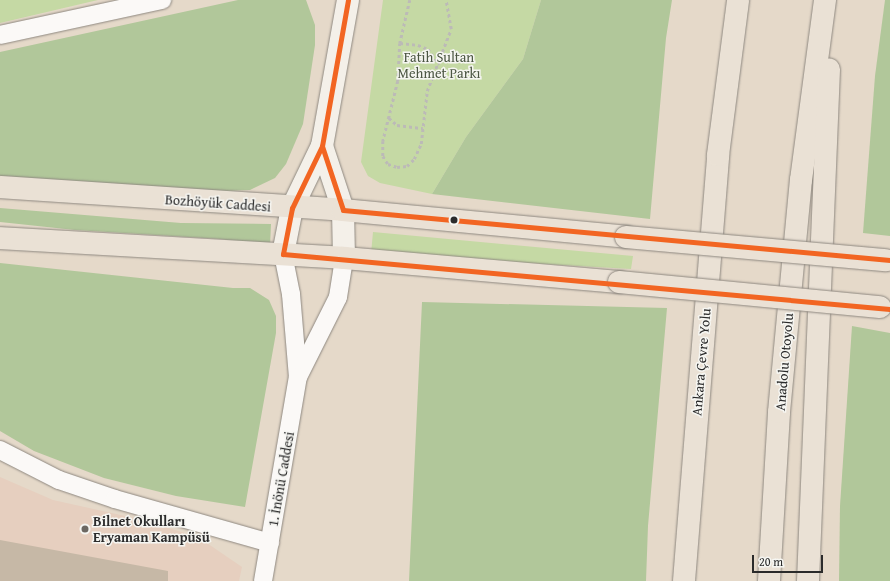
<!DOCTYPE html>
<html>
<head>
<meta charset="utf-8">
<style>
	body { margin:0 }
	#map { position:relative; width:890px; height:581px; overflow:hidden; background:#e5d9c9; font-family:"Gentium Book Plus",serif }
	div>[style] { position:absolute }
	.built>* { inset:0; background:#e6cfbf }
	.green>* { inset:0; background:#c5d9a4 }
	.forest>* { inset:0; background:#b1c79a }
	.building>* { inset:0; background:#c6b8a6 }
	.path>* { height:2.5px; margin-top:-1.25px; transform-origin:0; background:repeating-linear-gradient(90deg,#bcbab7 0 3px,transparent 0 6px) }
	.roads { filter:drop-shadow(0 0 1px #8e8880) drop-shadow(0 0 1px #8e8880) }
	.street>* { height:18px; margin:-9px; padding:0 9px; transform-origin:9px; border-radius:9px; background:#fbf9f7 }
	.secondary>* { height:22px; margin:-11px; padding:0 11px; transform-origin:11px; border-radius:11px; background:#f4f0e9 }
	.primary>* { height:22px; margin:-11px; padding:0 11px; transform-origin:11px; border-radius:11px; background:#eae1d5 }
	.highway>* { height:22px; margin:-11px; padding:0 11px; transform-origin:11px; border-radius:11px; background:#eae1d5 }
	.bridges { filter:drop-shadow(0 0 1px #8e8880) drop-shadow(0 0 1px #8e8880) }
	.primary-bridge>* { height:22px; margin:-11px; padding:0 11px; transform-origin:11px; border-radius:11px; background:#eae1d5 }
	.bus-1>* { height:5px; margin:-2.5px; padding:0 2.5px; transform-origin:2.5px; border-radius:2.5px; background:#f26522 }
	.dots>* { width:11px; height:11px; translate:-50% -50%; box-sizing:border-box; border:2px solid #f6f6f2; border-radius:50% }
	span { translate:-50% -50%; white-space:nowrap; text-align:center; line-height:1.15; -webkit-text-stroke:3px #f6f6f2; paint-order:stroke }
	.park-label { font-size:14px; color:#4b5642 }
	.street-label { font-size:14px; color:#2b2b2b }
	.poi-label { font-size:14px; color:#2b2b2b; font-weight:700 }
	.left { translate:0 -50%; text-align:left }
	.scale { position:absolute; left:752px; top:555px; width:71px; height:18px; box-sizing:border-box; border:2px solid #2b2b2b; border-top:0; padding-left:5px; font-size:12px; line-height:14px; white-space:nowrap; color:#2b2b2b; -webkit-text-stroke:3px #f6f6f2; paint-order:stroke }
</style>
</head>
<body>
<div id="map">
	<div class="built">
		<i style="clip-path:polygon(0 477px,53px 500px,143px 520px,198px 537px,242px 567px,239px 581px,0 581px)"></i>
	</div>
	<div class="green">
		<i style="clip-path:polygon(0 0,98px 0,0 23px)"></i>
		<i style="clip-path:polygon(383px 0,541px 0,523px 59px,466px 137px,432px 194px,380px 183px,368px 176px,361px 162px)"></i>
		<i style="clip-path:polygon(373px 232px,633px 256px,631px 269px,371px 254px)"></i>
	</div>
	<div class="forest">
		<i style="clip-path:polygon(238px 0,306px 0,315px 25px,315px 45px,303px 124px,286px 164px,275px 178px,250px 190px,223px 191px,0 176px,0 52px)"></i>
		<i style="clip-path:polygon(541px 0,672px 0,666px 38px,650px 219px,432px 194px,466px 137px,523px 59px)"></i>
		<i style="clip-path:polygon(885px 0,890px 0,890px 236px,863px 233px,875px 76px)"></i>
		<i style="clip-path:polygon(0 208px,181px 223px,271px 224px,270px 246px,220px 239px,75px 230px,0 222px)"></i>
		<i style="clip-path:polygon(0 263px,233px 288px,250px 288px,269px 300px,276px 316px,276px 333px,245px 507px,176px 496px,104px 478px,34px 451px,0 431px)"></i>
		<i style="clip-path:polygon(422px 302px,667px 308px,648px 526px,646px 581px,409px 581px)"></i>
		<i style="clip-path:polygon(852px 326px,890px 333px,890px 581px,839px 581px,840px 506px)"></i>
	</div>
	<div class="building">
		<i style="clip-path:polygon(0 540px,168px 571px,168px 581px,0 581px)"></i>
	</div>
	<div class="path">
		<i style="left:410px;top:0;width:44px;rotate:103.1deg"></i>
		<i style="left:400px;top:43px;width:38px;rotate:93deg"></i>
		<i style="left:398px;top:81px;width:62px;rotate:104deg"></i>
		<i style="left:383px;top:141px;width:15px;rotate:90deg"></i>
		<i style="left:383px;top:156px;width:9px;rotate:58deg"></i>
		<i style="left:388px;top:164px;width:9px;rotate:18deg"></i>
		<i style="left:397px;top:167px;width:10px;rotate:-6deg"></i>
		<i style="left:407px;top:166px;width:10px;rotate:-45deg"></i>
		<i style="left:414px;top:159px;width:17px;rotate:-65deg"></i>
		<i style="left:421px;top:144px;width:53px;rotate:-83.5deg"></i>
		<i style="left:427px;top:91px;width:66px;rotate:-68.8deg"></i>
		<i style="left:451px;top:29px;width:29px;rotate:-100deg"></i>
		<i style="left:400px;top:43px;width:18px;rotate:6deg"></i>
		<i style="left:418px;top:45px;width:11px;rotate:22deg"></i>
		<i style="left:428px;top:49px;width:19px;rotate:54deg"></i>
		<i style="left:389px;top:118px;width:11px;rotate:41deg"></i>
		<i style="left:397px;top:125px;width:26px;rotate:7deg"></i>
	</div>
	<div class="roads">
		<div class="street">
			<i style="left:0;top:35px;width:166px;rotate:-12.2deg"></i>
			<i style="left:283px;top:254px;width:41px;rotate:78.7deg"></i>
			<i style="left:291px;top:294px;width:83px;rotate:85.2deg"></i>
			<i style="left:298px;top:377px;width:89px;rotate:-63.4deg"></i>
			<i style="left:338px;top:297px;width:39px;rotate:-81deg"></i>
			<i style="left:0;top:450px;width:66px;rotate:27deg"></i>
			<i style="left:59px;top:480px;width:59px;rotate:18.7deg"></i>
			<i style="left:115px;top:499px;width:161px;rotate:15.8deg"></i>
			<i style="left:263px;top:581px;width:207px;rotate:-80.3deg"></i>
		</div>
		<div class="secondary">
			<i style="left:322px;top:146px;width:67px;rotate:71.8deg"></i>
			<i style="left:343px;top:210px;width:48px;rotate:88.8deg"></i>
			<i style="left:283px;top:254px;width:47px;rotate:-78.9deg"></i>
			<i style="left:292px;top:208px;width:69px;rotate:-64.2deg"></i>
			<i style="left:322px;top:146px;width:148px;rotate:-79.9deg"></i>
		</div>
		<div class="primary">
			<i style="left:0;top:187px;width:344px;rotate:3.8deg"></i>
			<i style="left:343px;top:210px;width:284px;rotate:5.4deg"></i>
			<i style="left:0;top:238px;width:345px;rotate:3.3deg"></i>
			<i style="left:344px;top:258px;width:276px;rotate:5deg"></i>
		</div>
		<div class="highway">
			<i style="left:684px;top:581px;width:427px;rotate:-85.4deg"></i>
			<i style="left:718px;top:155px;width:156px;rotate:-82.6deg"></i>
			<i style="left:769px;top:581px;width:169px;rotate:-86.6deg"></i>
			<i style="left:779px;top:412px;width:233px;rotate:-84.6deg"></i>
			<i style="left:801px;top:180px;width:182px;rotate:-82.4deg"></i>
			<i style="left:808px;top:581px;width:512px;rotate:-87.65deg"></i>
		</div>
	</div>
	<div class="bridges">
		<div class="primary-bridge">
			<i style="left:626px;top:237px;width:261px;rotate:5.1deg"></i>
			<i style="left:619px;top:282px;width:262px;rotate:5.5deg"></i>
		</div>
	</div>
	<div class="bus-1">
		<i style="left:348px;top:0;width:148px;rotate:100.1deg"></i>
		<i style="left:322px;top:146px;width:69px;rotate:115.8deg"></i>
		<i style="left:292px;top:208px;width:47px;rotate:101.1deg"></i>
		<i style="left:283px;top:254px;width:609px;rotate:5.18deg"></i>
		<i style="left:322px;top:146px;width:67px;rotate:71.8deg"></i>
		<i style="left:343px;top:210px;width:549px;rotate:5.22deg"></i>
	</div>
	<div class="dots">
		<i style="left:454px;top:220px;background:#2b2b2b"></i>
		<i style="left:85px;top:529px;background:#6c6862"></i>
	</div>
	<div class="park-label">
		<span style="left:439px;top:65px">Fatih Sultan<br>Mehmet Parkı</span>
	</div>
	<div class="street-label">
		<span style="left:218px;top:203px;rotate:4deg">Bozhöyük Caddesi</span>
		<span style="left:701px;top:362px;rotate:-85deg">Ankara Çevre Yolu</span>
		<span style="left:784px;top:362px;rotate:-85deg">Anadolu Otoyolu</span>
		<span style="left:281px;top:479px;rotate:-80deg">1. İnönü Caddesi</span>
	</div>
	<div class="poi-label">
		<span class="left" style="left:93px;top:529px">Bilnet Okulları<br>Eryaman Kampüsü</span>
	</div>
	<div class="scale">20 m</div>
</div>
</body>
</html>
